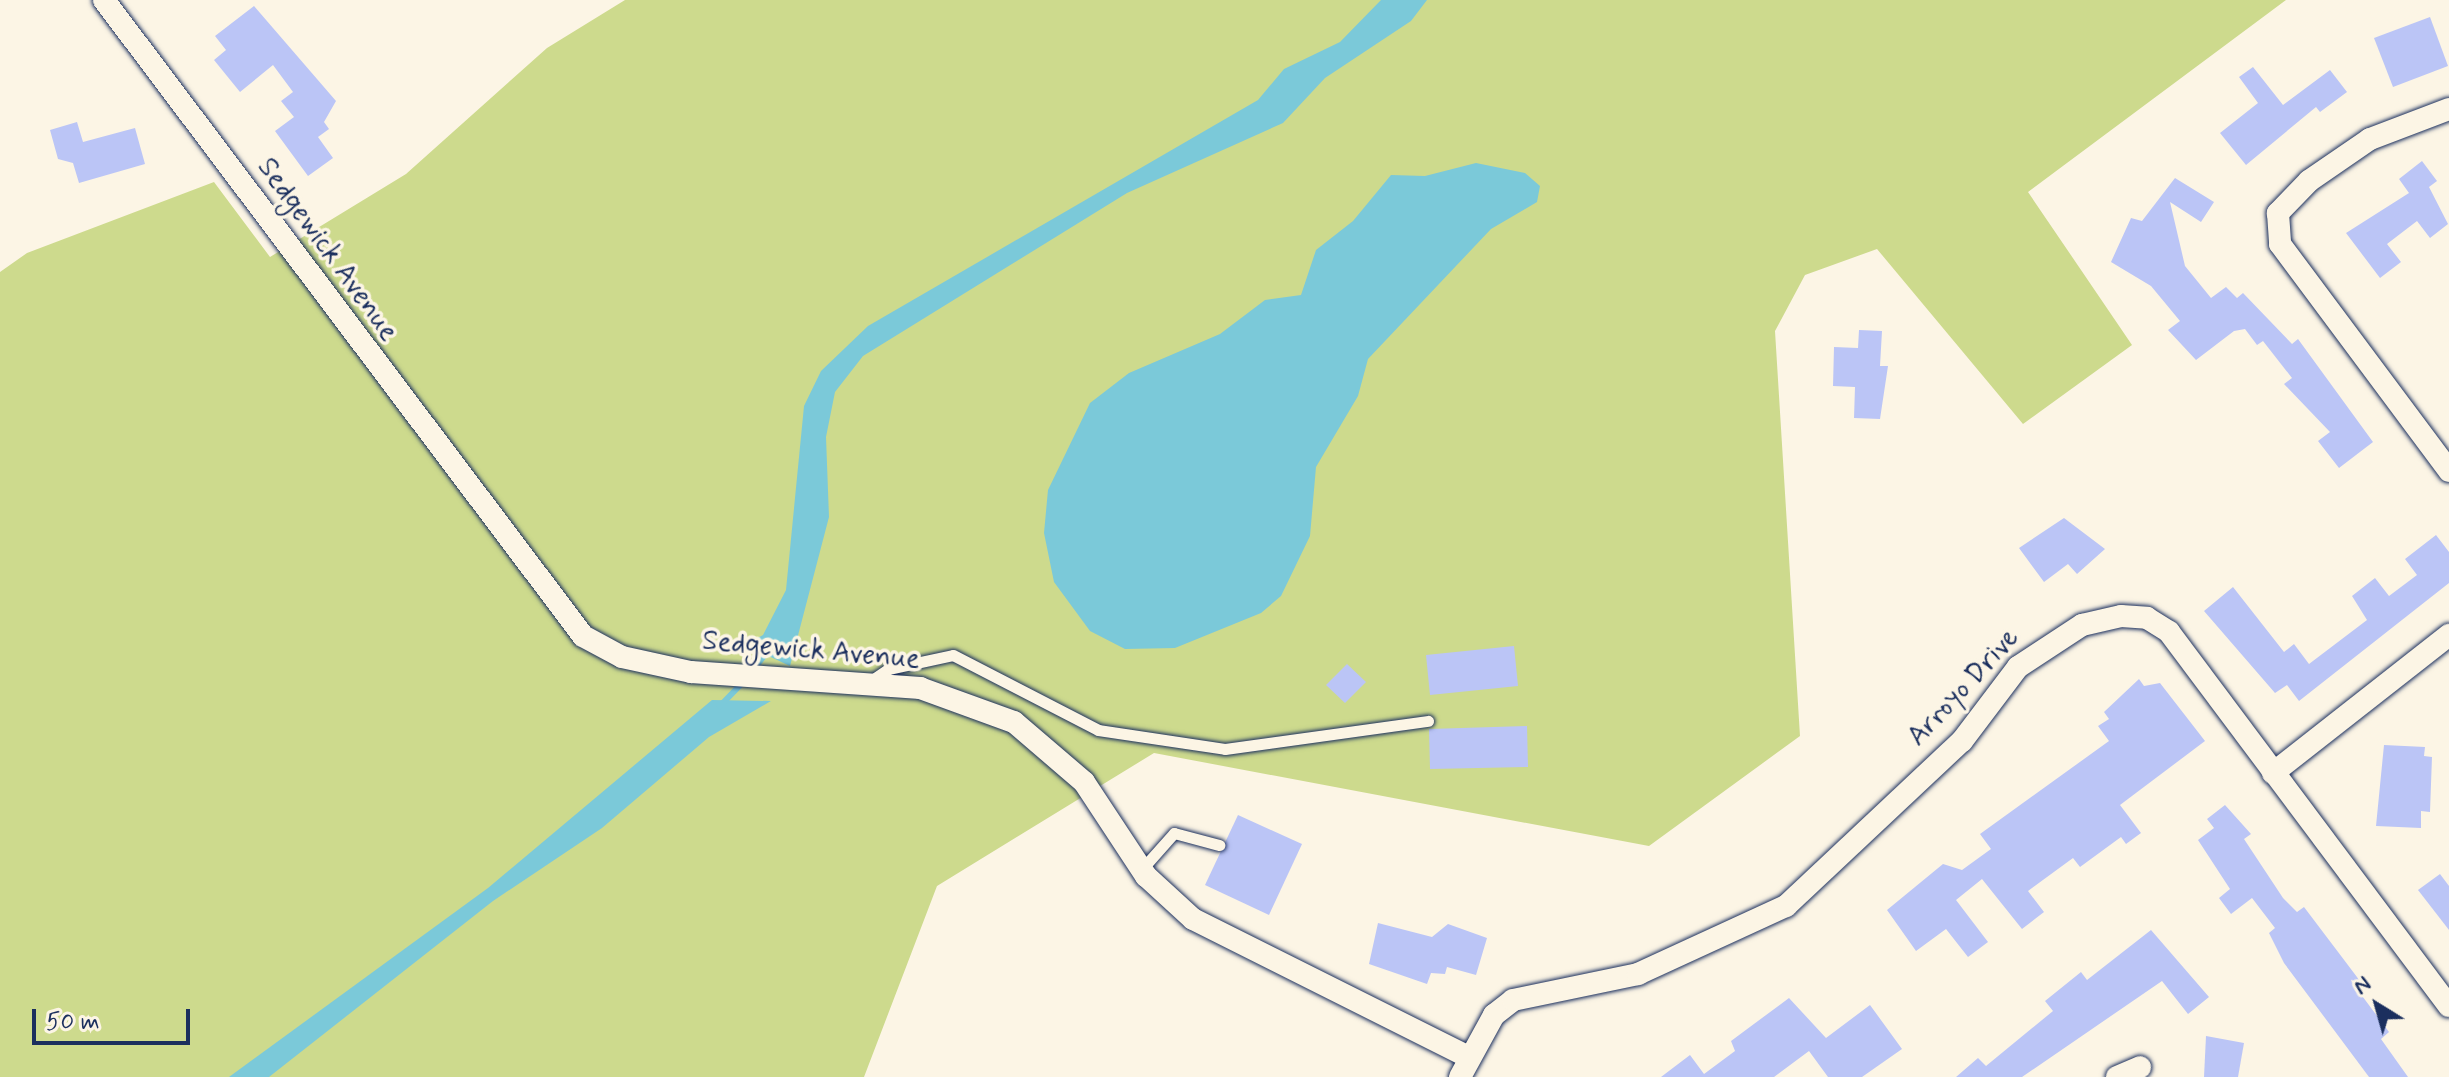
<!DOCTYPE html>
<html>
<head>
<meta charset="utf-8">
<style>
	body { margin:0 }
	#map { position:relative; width:2449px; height:1077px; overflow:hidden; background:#fcf5e5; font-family:Mynerve,sans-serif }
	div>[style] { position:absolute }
	.green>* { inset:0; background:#cdda8d }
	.water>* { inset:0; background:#7bc9d9 }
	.stream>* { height:6px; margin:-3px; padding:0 3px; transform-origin:3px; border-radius:3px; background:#7bc9d9 }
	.building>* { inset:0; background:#bbc5f6 }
	.roads { filter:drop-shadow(0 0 2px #1b2f5e) drop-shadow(0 0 2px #1b2f5e) }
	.service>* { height:11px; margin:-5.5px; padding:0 5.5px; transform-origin:5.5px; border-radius:5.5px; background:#fcf5e5 }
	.minor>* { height:22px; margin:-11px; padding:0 11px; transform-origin:11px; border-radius:11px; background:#fcf5e5 }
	span { translate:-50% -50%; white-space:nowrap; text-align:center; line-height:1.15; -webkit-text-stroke:7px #fcf5e5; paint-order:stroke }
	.street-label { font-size:28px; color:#1b2f5e }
	.north { position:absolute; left:2337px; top:965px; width:80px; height:80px; -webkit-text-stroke:6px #fcf5e5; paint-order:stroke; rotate:323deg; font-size:22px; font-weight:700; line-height:32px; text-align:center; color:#1b2f5e }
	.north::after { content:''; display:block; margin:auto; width:28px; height:36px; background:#1b2f5e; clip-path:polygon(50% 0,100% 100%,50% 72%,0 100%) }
	.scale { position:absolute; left:32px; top:1009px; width:158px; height:36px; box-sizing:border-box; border:4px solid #1b2f5e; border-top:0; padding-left:10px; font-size:24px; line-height:28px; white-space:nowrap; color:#1b2f5e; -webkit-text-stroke:6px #fcf5e5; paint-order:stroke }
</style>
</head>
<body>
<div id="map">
	<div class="green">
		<i style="clip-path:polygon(625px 0,2286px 0,2028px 192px,2132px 345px,2023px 424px,1877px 249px,1805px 275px,1775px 331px,1800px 736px,1649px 846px,1154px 753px,937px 886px,864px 1077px,0 1077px,0 272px,27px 253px,214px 182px,270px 257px,406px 174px,547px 48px)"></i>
	</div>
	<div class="water">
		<i style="clip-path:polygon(1381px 0,1427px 0,1411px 21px,1325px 78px,1283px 123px,1127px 193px,863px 356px,835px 392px,826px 437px,829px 517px,790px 666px,745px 645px,763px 635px,786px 590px,804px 406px,821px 371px,868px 326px,1258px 100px,1284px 69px,1340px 42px)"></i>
		<i style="clip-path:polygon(1476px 163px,1525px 173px,1540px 186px,1537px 202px,1491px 229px,1368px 359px,1358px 396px,1316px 467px,1310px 536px,1281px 596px,1261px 613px,1175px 648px,1125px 649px,1090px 631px,1054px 582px,1044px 533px,1048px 490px,1090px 403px,1129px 373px,1220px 334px,1265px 300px,1301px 295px,1316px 250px,1353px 221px,1391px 175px,1425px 176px)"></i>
		<i style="clip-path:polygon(712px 700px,771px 701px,709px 737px,602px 828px,493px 901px,269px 1077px,229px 1077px,488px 888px)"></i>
	</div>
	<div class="stream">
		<i style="left:753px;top:670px;width:28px;rotate:-52deg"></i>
		<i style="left:720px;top:706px;width:33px;rotate:-46deg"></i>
	</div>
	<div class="building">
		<i style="clip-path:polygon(254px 6px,336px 101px,324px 122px,329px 129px,318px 137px,333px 158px,308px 176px,275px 131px,294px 117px,281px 101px,293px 92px,273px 65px,240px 92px,214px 60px,226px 50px,215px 36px)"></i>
		<i style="clip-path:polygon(2430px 17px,2448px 66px,2393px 87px,2374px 38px)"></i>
		<i style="clip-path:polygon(2253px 67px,2283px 105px,2330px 70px,2347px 92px,2320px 112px,2316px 107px,2246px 165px,2220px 133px,2258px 103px,2239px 77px)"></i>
		<i style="clip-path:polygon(77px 122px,83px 142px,135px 128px,145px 164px,79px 183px,73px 163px,58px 159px,50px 130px)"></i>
		<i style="clip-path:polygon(2422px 161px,2437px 181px,2429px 187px,2448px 224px,2430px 238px,2417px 221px,2387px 244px,2401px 262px,2380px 278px,2346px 233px,2409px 193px,2399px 179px)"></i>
		<i style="clip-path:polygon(2175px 178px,2214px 202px,2201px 222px,2170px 202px,2185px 266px,2211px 298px,2226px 287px,2237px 298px,2243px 293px,2292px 344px,2298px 339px,2373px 442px,2339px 468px,2318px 441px,2330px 432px,2284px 384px,2292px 378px,2263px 341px,2257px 345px,2245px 329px,2234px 331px,2196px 360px,2168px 330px,2180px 321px,2151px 286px,2111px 262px,2131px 218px,2142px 221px)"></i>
		<i style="clip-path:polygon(1859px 330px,1882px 331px,1880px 366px,1888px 366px,1880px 419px,1854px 418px,1855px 387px,1833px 386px,1834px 347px,1858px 348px)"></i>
		<i style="clip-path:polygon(2064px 518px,2105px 549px,2077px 574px,2068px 564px,2044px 582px,2019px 548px)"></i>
		<i style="clip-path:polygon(2436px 535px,2449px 552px,2449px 583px,2299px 701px,2287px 685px,2275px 693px,2204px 611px,2233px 587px,2284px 652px,2294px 644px,2309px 664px,2367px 620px,2352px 596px,2375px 578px,2389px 596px,2417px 575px,2405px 559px)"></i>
		<i style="clip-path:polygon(1514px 646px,1518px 686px,1430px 695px,1426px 655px)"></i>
		<i style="clip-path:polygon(1347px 664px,1366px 682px,1345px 703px,1326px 685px)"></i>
		<i style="clip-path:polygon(2139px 679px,2144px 686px,2160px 683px,2205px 741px,2120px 805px,2141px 833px,2126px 844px,2121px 837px,2080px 867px,2073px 858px,2028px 891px,2044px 912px,2022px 929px,1982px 879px,1956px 900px,1988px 942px,1968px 957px,1946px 929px,1916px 951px,1887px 910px,1943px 864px,1962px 870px,1991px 849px,1980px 834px,2109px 741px,2098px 726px,2109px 719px,2104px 712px)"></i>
		<i style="clip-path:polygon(1527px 726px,1528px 767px,1430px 769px,1429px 729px)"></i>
		<i style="clip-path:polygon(2384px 745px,2425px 747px,2424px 756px,2432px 757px,2430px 812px,2421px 811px,2421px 828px,2376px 826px)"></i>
		<i style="clip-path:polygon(2225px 805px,2251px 834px,2244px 839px,2283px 898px,2297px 912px,2304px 907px,2360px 981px,2354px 985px,2389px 1032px,2381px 1039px,2408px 1077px,2369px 1077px,2284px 963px,2269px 933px,2275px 928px,2252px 898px,2231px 914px,2219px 898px,2230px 889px,2198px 840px,2214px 828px,2207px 819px)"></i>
		<i style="clip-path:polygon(1238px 815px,1302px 844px,1269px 915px,1205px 885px)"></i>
		<i style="clip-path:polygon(2440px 874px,2449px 886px,2449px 930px,2418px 890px)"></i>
		<i style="clip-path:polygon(1378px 923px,1432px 937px,1448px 924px,1487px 938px,1476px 975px,1447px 967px,1445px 974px,1431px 973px,1427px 984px,1369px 964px)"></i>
		<i style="clip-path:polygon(2151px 930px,2209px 997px,2188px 1014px,2162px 981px,2022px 1077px,1956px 1077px,1978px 1058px,1986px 1066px,2053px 1011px,2045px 1001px,2081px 972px,2087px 980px)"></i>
		<i style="clip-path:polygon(1789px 998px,1826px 1038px,1870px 1005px,1902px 1049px,1862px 1077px,1828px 1077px,1809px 1051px,1774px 1077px,1661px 1077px,1690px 1055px,1704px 1074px,1735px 1051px,1731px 1041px)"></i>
		<i style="clip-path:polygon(2206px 1036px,2244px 1043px,2238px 1077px,2204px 1077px)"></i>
	</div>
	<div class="roads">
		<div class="service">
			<i style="left:869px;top:682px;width:23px;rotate:-34deg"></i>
			<i style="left:888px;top:669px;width:66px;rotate:-12.2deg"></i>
			<i style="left:953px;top:655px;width:163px;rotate:27.3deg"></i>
			<i style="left:1098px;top:730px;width:128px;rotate:8.5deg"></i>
			<i style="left:1225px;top:749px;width:205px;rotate:-7.9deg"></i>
			<i style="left:1142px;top:869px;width:48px;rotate:-48.4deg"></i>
			<i style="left:1174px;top:833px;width:47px;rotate:14.9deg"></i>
		</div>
		<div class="minor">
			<i style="left:104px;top:0;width:796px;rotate:53.01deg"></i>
			<i style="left:583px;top:636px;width:44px;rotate:28.3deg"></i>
			<i style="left:622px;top:657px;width:71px;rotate:12.3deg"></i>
			<i style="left:691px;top:672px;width:230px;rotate:4deg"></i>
			<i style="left:920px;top:688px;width:100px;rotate:19.9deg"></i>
			<i style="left:1014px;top:722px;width:92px;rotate:40.6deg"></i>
			<i style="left:1084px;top:782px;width:113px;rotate:56.6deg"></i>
			<i style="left:1146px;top:876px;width:64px;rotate:42.5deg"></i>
			<i style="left:1193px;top:919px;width:309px;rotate:26.6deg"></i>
			<i style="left:2449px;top:109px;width:85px;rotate:159.2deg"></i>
			<i style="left:2370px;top:139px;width:74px;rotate:145.5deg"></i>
			<i style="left:2309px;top:181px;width:45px;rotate:134.1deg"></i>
			<i style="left:2278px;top:213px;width:31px;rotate:86deg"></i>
			<i style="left:2280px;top:244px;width:283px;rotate:53.3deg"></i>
			<i style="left:2273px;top:773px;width:224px;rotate:-38.1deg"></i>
			<i style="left:1460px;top:1077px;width:71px;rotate:-61.3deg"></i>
			<i style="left:1494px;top:1015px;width:24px;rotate:-38deg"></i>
			<i style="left:1513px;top:1000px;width:128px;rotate:-11.7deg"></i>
			<i style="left:1638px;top:974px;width:163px;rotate:-24.7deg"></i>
			<i style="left:1786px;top:906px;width:241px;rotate:-43.2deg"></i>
			<i style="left:1962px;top:741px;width:93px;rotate:-52.9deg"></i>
			<i style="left:2018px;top:667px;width:77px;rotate:-33.3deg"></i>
			<i style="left:2082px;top:625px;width:40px;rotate:-13deg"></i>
			<i style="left:2121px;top:616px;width:26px;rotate:4deg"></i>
			<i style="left:2147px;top:618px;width:26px;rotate:32deg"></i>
			<i style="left:2169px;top:632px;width:467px;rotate:53.2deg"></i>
			<i style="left:2117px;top:1077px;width:25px;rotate:-23deg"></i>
		</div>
	</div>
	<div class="street-label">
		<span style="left:327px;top:250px;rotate:54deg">Sedgewick Avenue</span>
		<span style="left:811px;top:651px;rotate:5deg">Sedgewick Avenue</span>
		<span style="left:1964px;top:688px;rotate:-47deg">Arroyo Drive</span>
	</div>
	<div class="north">N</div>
	<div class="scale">50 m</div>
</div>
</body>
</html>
